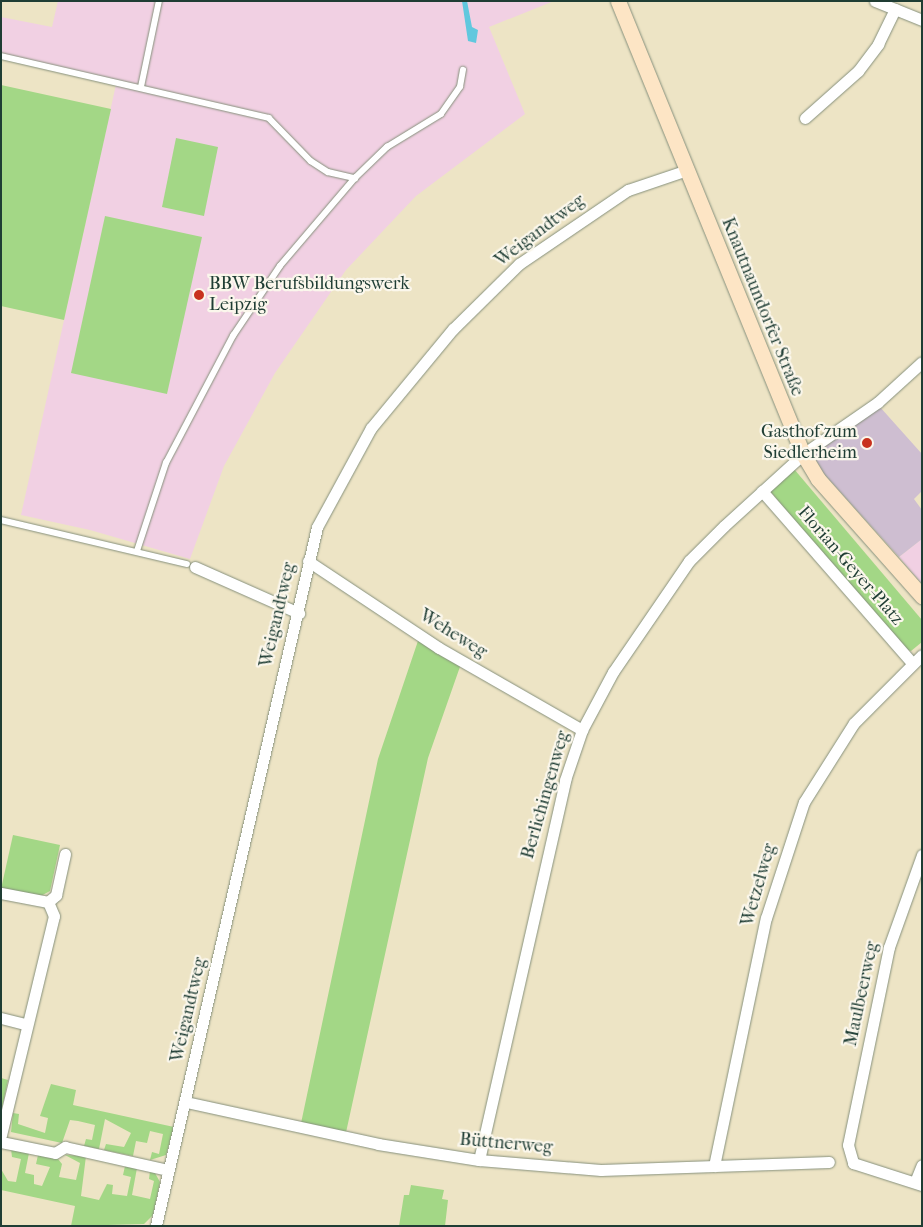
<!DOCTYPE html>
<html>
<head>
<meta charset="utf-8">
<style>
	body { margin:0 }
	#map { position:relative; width:923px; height:1227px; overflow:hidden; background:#ede4c5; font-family:"IM FELL French Canon",serif }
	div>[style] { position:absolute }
	.built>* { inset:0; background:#f1d0e3 }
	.industrial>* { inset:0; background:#cebed1 }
	.green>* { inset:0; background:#a3d786 }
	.water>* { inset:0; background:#61c8de }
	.roads { filter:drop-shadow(0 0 1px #86907c) drop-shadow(0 0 1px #86907c) }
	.service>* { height:5.5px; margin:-2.75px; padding:0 2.75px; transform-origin:2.75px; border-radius:2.75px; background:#fff }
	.minor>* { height:11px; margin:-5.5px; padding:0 5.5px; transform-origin:5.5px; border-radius:5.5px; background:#fff }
	.secondary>* { height:15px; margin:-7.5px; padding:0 7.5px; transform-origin:7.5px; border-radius:7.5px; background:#fde5c5 }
	.dots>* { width:14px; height:14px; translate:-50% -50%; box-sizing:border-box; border:2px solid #fbf7ec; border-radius:50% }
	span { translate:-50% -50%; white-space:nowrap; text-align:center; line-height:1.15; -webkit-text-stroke:4.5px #fbf7ec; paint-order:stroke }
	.street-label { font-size:18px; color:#1f3d34 }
	.poi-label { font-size:18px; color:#1f3d34 }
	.left { translate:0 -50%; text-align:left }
	.right { translate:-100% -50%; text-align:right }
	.frame { position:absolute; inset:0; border:2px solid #1f3d34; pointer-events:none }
</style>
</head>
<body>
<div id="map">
	<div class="built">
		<i style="clip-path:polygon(58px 1px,554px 1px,489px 27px,525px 114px,416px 196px,346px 270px,275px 373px,224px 466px,190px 559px,90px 530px,21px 515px,117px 80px,1px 54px,1px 17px,52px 27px)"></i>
		<i style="clip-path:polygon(922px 539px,922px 584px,899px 557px)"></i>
	</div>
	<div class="industrial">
		<i style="clip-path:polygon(880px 407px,922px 454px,922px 491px,914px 499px,922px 510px,922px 539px,899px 557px,824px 474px,813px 455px)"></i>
	</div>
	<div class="green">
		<i style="clip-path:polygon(1px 85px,111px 109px,64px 320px,1px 306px)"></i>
		<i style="clip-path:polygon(176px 138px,218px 147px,204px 216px,162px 207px)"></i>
		<i style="clip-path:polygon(105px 216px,202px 237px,167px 394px,71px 373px)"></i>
		<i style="clip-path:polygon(794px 469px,922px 620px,922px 642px,911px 651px,903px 648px,769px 490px)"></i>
		<i style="clip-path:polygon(420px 635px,462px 661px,428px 758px,345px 1137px,300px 1128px,378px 759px)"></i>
		<i style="clip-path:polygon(13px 835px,60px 845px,50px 891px,39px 897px,1px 889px)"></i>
		<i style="clip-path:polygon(1px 1078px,8px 1080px,1px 1113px)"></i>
		<i style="clip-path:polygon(51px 1084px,76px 1090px,73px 1105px,174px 1127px,166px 1155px,150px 1160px,152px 1152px,159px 1154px,163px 1134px,150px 1131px,147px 1143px,136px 1141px,133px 1156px,104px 1150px,106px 1144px,124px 1147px,131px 1133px,105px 1119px,99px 1149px,84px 1146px,86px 1139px,92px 1140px,95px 1125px,78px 1121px,70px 1120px,62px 1143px,11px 1132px,13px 1113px,19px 1114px,18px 1124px,45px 1133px,48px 1118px,40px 1116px)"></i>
		<i style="clip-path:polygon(11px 1149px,29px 1153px,25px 1173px,34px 1175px,34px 1184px,42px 1186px,50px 1167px,36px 1164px,38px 1155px,58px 1159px,62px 1164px,59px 1177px,76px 1180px,80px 1163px,65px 1155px,86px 1156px,81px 1196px,99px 1200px,107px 1184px,113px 1185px,112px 1194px,127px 1196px,131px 1177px,123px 1175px,125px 1166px,137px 1168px,132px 1195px,150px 1199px,154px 1181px,149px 1179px,150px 1171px,155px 1173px,160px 1182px,153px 1215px,144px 1224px,71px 1226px,75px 1206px,1px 1190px,1px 1169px,8px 1181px,16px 1182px,21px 1159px,12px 1157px)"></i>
		<i style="clip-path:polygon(411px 1185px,444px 1190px,442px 1199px,448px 1200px,445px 1226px,399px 1226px,404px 1195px,409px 1195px)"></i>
	</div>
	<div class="water">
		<i style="clip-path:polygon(462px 1px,467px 1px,472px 27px,478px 30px,476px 43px,468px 41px)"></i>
	</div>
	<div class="roads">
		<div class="service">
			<i style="left:1px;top:56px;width:275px;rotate:13deg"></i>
			<i style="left:269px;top:118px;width:60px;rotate:45.7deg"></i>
			<i style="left:311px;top:161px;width:20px;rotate:33deg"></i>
			<i style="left:328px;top:172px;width:28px;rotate:13deg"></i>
			<i style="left:141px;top:87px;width:88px;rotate:-78.2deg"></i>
			<i style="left:1px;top:520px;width:191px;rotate:13.3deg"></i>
			<i style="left:137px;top:551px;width:93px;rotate:-71.8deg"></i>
			<i style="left:166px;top:463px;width:144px;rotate:-62.2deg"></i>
			<i style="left:233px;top:336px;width:84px;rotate:-56.1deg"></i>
			<i style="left:280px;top:266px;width:116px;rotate:-49.6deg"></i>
			<i style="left:355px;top:178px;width:45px;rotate:-44.1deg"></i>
			<i style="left:387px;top:147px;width:63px;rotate:-31.4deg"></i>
			<i style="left:441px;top:114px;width:33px;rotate:-55deg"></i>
			<i style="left:460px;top:87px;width:17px;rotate:-80deg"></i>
		</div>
		<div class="minor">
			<i style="left:875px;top:1px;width:51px;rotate:22deg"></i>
			<i style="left:805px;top:118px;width:71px;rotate:-41.6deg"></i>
			<i style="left:858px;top:71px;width:34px;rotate:-53deg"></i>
			<i style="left:878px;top:44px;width:39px;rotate:-64deg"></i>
			<i style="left:762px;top:491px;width:228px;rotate:48.9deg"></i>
			<i style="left:308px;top:561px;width:157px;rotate:33.6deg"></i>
			<i style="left:439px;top:648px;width:165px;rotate:29.8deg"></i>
			<i style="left:195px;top:567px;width:114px;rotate:23.9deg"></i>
			<i style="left:922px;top:855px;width:98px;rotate:109.7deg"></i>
			<i style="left:889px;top:947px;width:202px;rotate:101.7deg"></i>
			<i style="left:848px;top:1145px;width:19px;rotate:74deg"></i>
			<i style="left:853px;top:1163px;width:72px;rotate:17.7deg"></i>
			<i style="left:1px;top:893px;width:48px;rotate:10.8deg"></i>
			<i style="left:1px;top:1018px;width:25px;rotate:14deg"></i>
			<i style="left:186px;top:1102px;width:197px;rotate:12.3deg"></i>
			<i style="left:378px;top:1144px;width:102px;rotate:9deg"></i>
			<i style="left:479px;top:1160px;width:122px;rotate:4.7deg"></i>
			<i style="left:601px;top:1170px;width:228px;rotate:-2deg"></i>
			<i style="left:1px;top:1135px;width:225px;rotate:-76.4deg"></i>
			<i style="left:54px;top:916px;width:15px;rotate:-113deg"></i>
			<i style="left:48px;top:902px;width:11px;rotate:-41deg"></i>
			<i style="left:56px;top:895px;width:42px;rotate:-77.6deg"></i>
			<i style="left:1px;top:1142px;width:55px;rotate:11.5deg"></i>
			<i style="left:55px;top:1153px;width:12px;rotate:-31deg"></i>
			<i style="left:65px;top:1147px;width:106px;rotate:12.6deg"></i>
			<i style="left:479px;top:1160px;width:390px;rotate:-77.2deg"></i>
			<i style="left:565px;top:780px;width:53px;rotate:-71.2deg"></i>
			<i style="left:582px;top:730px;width:66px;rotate:-61.9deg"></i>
			<i style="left:613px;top:672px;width:135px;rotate:-55.6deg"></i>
			<i style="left:689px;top:561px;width:49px;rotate:-45deg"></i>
			<i style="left:724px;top:526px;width:107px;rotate:-42.3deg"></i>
			<i style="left:803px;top:454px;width:91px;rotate:-34.7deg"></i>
			<i style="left:878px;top:402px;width:59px;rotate:-42.3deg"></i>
			<i style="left:714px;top:1166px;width:253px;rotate:-78.2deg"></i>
			<i style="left:766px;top:918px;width:122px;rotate:-71.9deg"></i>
			<i style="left:804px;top:802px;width:93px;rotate:-57.7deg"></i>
			<i style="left:854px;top:723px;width:96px;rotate:-45deg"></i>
			<i style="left:915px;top:1182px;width:18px;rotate:-68deg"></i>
			<i style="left:156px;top:1225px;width:716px;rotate:-77.01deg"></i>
			<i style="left:317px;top:527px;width:113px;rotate:-61.4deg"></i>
			<i style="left:371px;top:428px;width:129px;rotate:-50.4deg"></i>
			<i style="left:453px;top:329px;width:93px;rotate:-44.6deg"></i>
			<i style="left:519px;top:264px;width:132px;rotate:-34.2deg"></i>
			<i style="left:628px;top:190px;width:62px;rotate:-18.7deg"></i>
		</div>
		<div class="secondary">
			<i style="left:618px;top:1px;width:489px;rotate:67.8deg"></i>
			<i style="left:803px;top:454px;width:29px;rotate:59deg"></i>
			<i style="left:818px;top:479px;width:157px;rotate:48.4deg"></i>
		</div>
	</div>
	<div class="dots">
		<i style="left:199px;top:295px;background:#c8321e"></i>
		<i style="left:867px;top:443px;background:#c8321e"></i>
	</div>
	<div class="street-label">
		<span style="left:540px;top:231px;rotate:-37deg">Weigandtweg</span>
		<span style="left:762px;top:307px;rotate:68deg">Knautnaundorfer Straße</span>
		<span style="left:850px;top:566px;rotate:49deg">Florian-Geyer-Platz</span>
		<span style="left:278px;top:615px;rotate:-77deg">Weigandtweg</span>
		<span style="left:453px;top:634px;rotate:32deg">Weheweg</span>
		<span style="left:546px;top:795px;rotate:-74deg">Berlichingenweg</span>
		<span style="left:759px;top:885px;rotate:-74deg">Wetzelweg</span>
		<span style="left:862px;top:994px;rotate:-78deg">Maulbeerweg</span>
		<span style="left:189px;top:1010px;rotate:-77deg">Weigandtweg</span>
		<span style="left:506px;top:1144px;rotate:5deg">Büttnerweg</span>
	</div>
	<div class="poi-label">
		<span class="left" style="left:209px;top:295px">BBW Berufsbildungswerk<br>Leipzig</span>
		<span class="right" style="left:857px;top:443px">Gasthof zum<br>Siedlerheim</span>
	</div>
	<div class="frame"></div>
</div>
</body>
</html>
